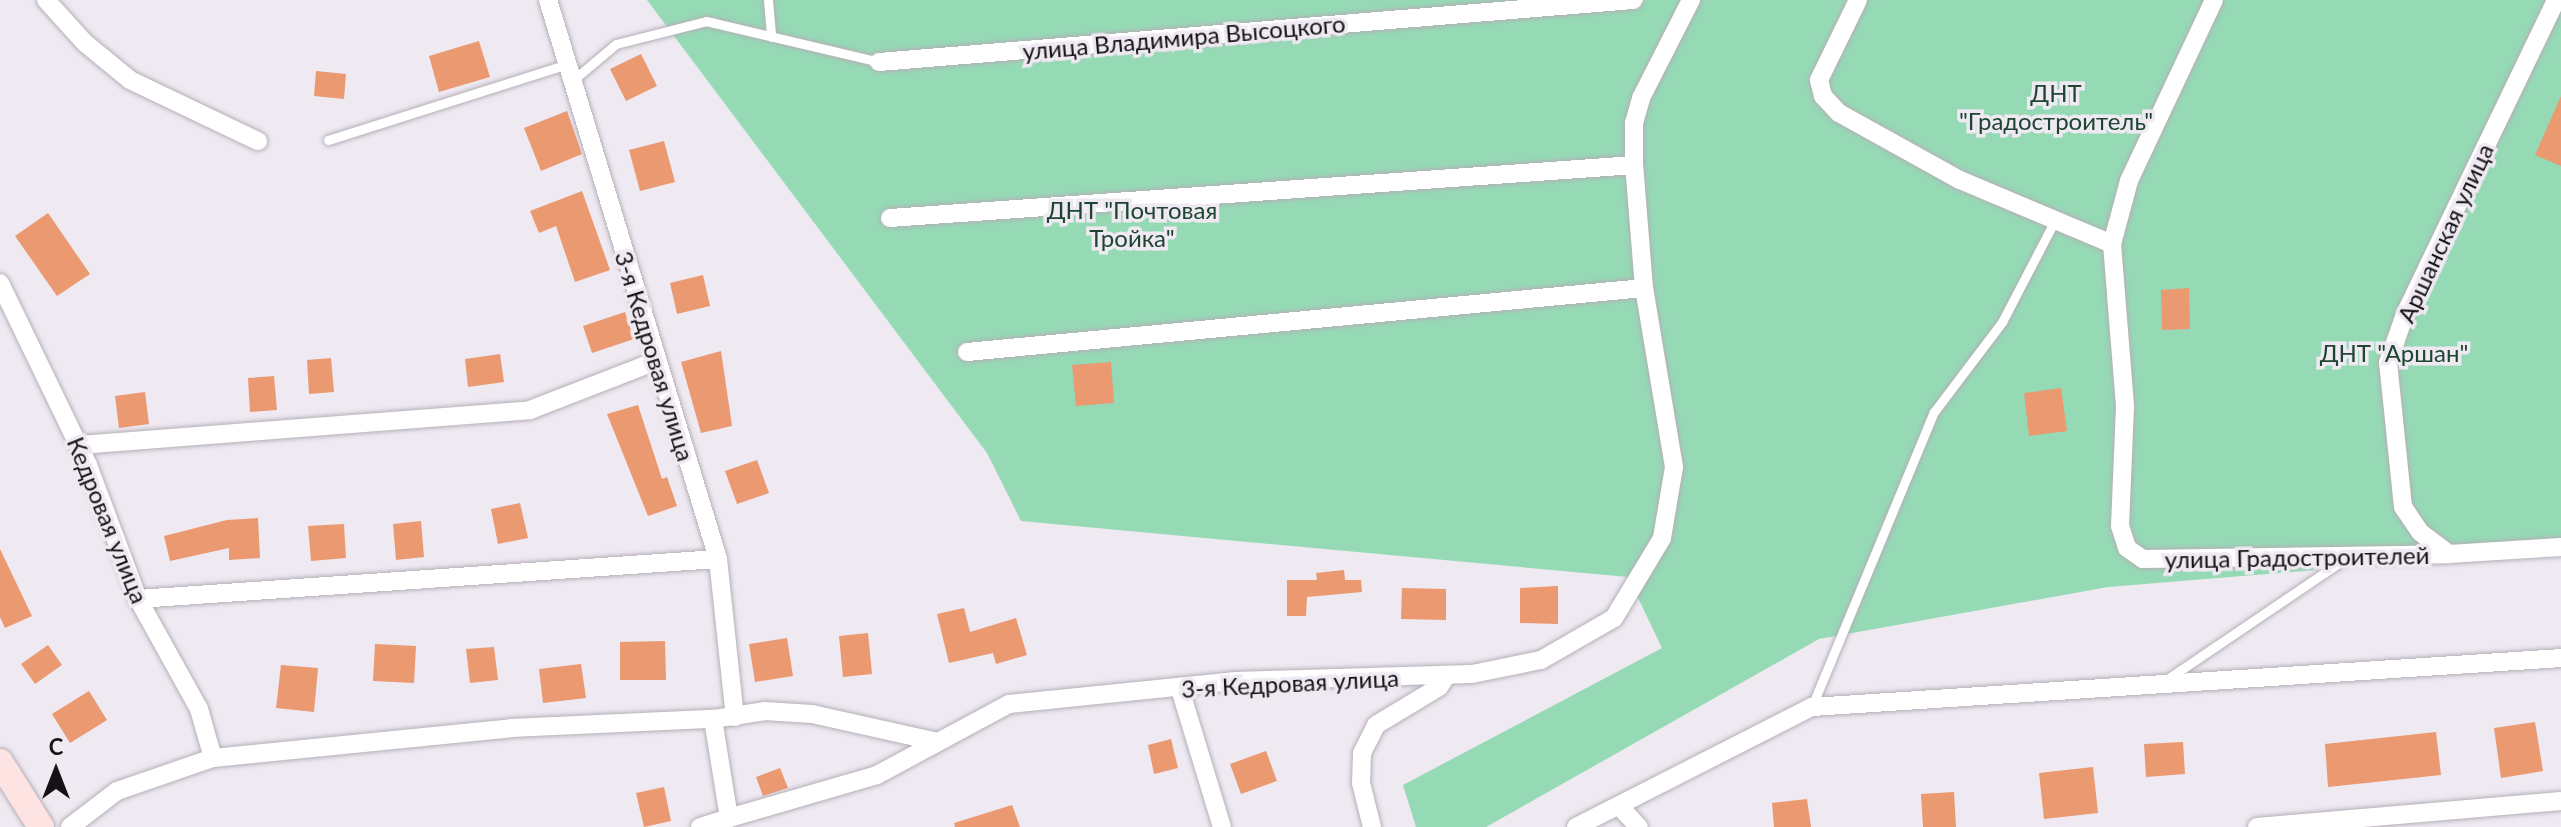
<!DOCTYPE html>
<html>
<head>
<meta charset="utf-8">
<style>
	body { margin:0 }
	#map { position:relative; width:2561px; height:827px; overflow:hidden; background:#efe9f2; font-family:Lato,sans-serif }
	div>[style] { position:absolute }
	.green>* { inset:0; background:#95dab5 }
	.building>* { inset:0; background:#ea9971 }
	.roads { filter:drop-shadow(0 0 2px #b5afb7) drop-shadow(0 0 2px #b5afb7) }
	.lane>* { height:9px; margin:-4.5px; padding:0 4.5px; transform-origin:4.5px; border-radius:4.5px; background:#fff }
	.street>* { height:18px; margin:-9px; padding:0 9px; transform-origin:9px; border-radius:9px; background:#fff }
	.secondary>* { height:26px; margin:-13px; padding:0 13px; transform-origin:13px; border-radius:13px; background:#fde4e3 }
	span { translate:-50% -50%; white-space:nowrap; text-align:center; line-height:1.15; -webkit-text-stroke:7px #efe9f2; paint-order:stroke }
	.street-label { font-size:24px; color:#141215 }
	.park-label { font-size:24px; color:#1d4532 }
	.north { position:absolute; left:16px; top:731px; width:80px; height:80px; -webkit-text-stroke:6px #efe9f2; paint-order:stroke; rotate:0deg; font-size:22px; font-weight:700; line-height:32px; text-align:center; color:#141215 }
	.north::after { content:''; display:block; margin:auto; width:28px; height:36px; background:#141215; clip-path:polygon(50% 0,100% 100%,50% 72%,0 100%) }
</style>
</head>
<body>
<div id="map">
	<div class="green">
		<i style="clip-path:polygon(647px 0,2561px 0,2561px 550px,2108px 587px,1819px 639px,1486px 827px,1416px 827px,1403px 785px,1662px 648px,1628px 577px,1021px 521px,987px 453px)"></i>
	</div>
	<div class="building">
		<i style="clip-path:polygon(479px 41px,490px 77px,439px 92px,429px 56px)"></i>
		<i style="clip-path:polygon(641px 54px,657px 86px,626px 101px,610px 69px)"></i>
		<i style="clip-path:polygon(316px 71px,346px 74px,344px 99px,314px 96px)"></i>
		<i style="clip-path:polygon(2561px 96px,2561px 166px,2535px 155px)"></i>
		<i style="clip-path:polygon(567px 111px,582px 154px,541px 171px,524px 128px)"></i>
		<i style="clip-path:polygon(664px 141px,675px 182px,640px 191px,629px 150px)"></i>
		<i style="clip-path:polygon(582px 191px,610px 270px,575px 282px,556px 226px,539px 233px,530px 211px)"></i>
		<i style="clip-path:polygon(48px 213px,90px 274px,57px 296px,15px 236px)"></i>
		<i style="clip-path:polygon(703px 275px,710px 306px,677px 314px,670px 283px)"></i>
		<i style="clip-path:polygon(2189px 288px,2190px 329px,2162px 330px,2161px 290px)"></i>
		<i style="clip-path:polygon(625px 312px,634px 339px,592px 353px,583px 326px)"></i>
		<i style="clip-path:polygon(721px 351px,732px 426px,701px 433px,681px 362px)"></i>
		<i style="clip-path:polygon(500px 354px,504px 382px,468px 387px,465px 359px)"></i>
		<i style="clip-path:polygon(331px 358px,334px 392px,309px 394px,307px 360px)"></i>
		<i style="clip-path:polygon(1111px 362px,1114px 403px,1076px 406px,1072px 365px)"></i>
		<i style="clip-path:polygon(274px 376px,277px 410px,250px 412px,248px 378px)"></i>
		<i style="clip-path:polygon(2061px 388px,2067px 431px,2029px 436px,2024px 393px)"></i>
		<i style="clip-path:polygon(145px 392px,149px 424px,119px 428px,115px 396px)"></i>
		<i style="clip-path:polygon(638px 405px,662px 479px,667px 477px,677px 506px,648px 516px,607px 414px)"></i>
		<i style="clip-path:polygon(757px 460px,769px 493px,737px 504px,725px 471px)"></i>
		<i style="clip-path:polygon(520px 503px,528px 538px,498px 544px,491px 509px)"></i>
		<i style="clip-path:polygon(258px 518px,260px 558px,229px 560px,229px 548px,170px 561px,164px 536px,227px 520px)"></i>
		<i style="clip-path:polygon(421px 521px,424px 557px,396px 560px,393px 524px)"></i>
		<i style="clip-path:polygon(344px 524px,346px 558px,311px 561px,308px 526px)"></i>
		<i style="clip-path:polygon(0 549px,32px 616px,5px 628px,0 617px)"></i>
		<i style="clip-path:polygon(1344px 570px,1345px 580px,1361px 580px,1362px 592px,1307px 597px,1306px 616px,1287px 616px,1287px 580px,1317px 580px,1316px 573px)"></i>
		<i style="clip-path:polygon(1558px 586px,1558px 624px,1520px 623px,1520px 588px)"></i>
		<i style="clip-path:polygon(1402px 588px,1446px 589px,1446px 620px,1401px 619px)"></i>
		<i style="clip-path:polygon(964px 608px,970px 632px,1016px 618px,1027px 655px,996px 664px,993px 653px,949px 663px,937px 614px)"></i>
		<i style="clip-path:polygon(868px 633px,872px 674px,843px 677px,839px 636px)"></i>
		<i style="clip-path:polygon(787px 638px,793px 676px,755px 682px,749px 644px)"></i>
		<i style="clip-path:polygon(665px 641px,666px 680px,620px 680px,620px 642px)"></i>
		<i style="clip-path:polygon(375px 644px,416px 646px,414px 683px,373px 681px)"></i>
		<i style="clip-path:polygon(48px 645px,62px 665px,35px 684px,21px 664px)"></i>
		<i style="clip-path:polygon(494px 647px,498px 680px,470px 683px,466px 649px)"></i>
		<i style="clip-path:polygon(581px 664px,586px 698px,543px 703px,539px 669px)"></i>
		<i style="clip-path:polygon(281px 665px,318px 668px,314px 712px,276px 708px)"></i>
		<i style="clip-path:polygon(89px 691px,107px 720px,70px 743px,52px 714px)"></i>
		<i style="clip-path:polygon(2535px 722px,2543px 771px,2501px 778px,2494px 728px)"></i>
		<i style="clip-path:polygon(2436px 732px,2441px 775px,2328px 787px,2325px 744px)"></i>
		<i style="clip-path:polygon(1171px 739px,1178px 768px,1154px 774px,1148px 745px)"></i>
		<i style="clip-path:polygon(2183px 742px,2185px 774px,2146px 777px,2144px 744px)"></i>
		<i style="clip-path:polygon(1266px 751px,1277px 781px,1241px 794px,1230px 764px)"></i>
		<i style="clip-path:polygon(2093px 767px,2098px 813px,2044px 819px,2039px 773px)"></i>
		<i style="clip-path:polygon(780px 768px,788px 788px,763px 796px,756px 777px)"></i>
		<i style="clip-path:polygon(664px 787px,671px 821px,644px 827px,636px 793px)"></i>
		<i style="clip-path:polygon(1954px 792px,1956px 827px,1923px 827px,1921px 794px)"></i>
		<i style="clip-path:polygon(1807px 799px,1811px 827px,1774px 827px,1772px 803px)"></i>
		<i style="clip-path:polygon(1012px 805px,1020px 827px,955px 827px,954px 823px)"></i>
	</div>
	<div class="roads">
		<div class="lane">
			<i style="left:768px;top:0;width:37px;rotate:85deg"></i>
			<i style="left:572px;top:81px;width:57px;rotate:-40.1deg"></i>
			<i style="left:616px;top:44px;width:93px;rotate:-14.3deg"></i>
			<i style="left:706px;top:21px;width:178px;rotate:13.3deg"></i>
			<i style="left:328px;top:140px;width:251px;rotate:-17.6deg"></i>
			<i style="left:2166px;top:680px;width:217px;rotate:-34.1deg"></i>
			<i style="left:1812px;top:706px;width:318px;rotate:-67.5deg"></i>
			<i style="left:1934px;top:412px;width:113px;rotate:-52.9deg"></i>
			<i style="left:2002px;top:322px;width:113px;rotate:-62.5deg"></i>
		</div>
		<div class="street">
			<i style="left:46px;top:0;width:58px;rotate:47.8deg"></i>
			<i style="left:85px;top:43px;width:58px;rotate:39.4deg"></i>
			<i style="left:130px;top:80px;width:142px;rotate:25.5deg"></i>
			<i style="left:548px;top:0;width:584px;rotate:73.08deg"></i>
			<i style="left:718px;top:559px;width:159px;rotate:83.9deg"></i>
			<i style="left:1858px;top:0;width:89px;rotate:116deg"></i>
			<i style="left:1819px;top:80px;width:16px;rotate:76deg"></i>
			<i style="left:1823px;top:96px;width:23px;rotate:47deg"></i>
			<i style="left:1839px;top:113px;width:138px;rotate:29deg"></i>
			<i style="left:1960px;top:180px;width:165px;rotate:22.8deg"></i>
			<i style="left:2214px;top:0;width:200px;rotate:115.2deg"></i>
			<i style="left:2129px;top:181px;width:65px;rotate:105.1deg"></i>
			<i style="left:2112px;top:244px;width:164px;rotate:85.4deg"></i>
			<i style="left:2125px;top:407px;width:119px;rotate:92.4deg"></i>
			<i style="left:2120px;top:526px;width:23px;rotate:72deg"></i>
			<i style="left:2127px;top:548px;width:19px;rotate:35deg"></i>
			<i style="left:2143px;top:559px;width:306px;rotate:-0.9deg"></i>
			<i style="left:2449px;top:554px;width:112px;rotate:-3.6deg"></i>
			<i style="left:879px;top:62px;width:757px;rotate:-4.7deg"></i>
			<i style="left:890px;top:218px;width:746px;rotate:-4.07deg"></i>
			<i style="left:1634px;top:165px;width:42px;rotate:-90deg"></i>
			<i style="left:1634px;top:123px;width:26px;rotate:-74deg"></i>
			<i style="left:1641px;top:98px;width:110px;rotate:-63deg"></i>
			<i style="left:0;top:283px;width:202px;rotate:64.2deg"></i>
			<i style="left:88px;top:465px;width:143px;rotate:69.5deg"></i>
			<i style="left:138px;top:599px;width:126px;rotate:61deg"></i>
			<i style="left:199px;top:709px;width:51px;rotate:74.1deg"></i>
			<i style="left:967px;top:352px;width:680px;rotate:-5.4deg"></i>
			<i style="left:1644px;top:288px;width:123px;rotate:-94.6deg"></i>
			<i style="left:79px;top:445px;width:452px;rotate:-4.4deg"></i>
			<i style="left:530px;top:410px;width:133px;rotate:-21.2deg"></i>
			<i style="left:2449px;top:554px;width:36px;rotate:-143deg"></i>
			<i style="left:2420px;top:532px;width:30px;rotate:-124deg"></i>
			<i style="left:2403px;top:507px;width:145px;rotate:-95.9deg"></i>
			<i style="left:2388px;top:363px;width:52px;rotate:-70.9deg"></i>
			<i style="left:2405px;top:314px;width:348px;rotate:-64.3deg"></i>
			<i style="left:138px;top:599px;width:581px;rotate:-3.95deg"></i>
			<i style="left:1180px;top:689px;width:144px;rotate:73.1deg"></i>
			<i style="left:1621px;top:808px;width:26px;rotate:47deg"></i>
			<i style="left:729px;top:818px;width:154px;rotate:-16.2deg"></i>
			<i style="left:877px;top:775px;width:150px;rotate:-28.3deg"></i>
			<i style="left:1009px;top:704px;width:226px;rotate:-5.8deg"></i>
			<i style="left:1234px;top:681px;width:238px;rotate:-1.7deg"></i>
			<i style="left:1472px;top:674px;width:70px;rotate:-11.5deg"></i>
			<i style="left:1541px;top:660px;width:84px;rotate:-29.9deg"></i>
			<i style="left:1614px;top:618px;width:93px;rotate:-59deg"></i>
			<i style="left:1662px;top:538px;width:72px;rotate:-80.4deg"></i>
			<i style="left:1674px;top:467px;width:181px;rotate:-99.5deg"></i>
			<i style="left:70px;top:827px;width:59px;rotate:-37.5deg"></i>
			<i style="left:117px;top:791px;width:102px;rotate:-19deg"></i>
			<i style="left:213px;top:758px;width:300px;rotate:-5.7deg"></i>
			<i style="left:511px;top:728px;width:202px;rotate:-2.6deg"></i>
			<i style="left:713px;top:719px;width:53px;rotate:-8.7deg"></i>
			<i style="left:765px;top:711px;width:47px;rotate:3.7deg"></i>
			<i style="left:812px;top:714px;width:129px;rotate:12.5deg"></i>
			<i style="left:700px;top:827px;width:30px;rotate:-17deg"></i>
			<i style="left:729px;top:818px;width:100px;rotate:-99.2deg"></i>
			<i style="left:1372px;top:827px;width:45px;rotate:-104deg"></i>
			<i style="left:1361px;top:783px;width:30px;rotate:-88deg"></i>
			<i style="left:1362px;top:753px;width:31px;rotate:-63deg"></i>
			<i style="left:1376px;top:725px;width:74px;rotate:-31.1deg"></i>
			<i style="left:1439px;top:687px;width:14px;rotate:-56deg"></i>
			<i style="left:1576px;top:827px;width:265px;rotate:-27deg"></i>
			<i style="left:1812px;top:707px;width:751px;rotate:-3.74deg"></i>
			<i style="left:2257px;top:827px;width:305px;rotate:-4.9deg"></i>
		</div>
		<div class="secondary">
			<i style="left:0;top:762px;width:77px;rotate:57.8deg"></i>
		</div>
	</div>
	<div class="street-label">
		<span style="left:1184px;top:37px;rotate:-5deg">улица Владимира Высоцкого</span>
		<span style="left:2445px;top:233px;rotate:-65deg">Аршанская улица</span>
		<span style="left:655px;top:356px;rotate:73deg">3-я Кедровая улица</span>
		<span style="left:108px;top:520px;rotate:68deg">Кедровая улица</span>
		<span style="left:2297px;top:557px;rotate:-1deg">улица Градостроителей</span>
		<span style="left:1290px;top:683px;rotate:-3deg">3-я Кедровая улица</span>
	</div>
	<div class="park-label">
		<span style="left:2056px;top:107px">ДНТ<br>"Градостроитель"</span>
		<span style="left:1132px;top:224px">ДНТ "Почтовая<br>Тройка"</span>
		<span style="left:2394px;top:353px">ДНТ "Аршан"</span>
	</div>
	<div class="north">С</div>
</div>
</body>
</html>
